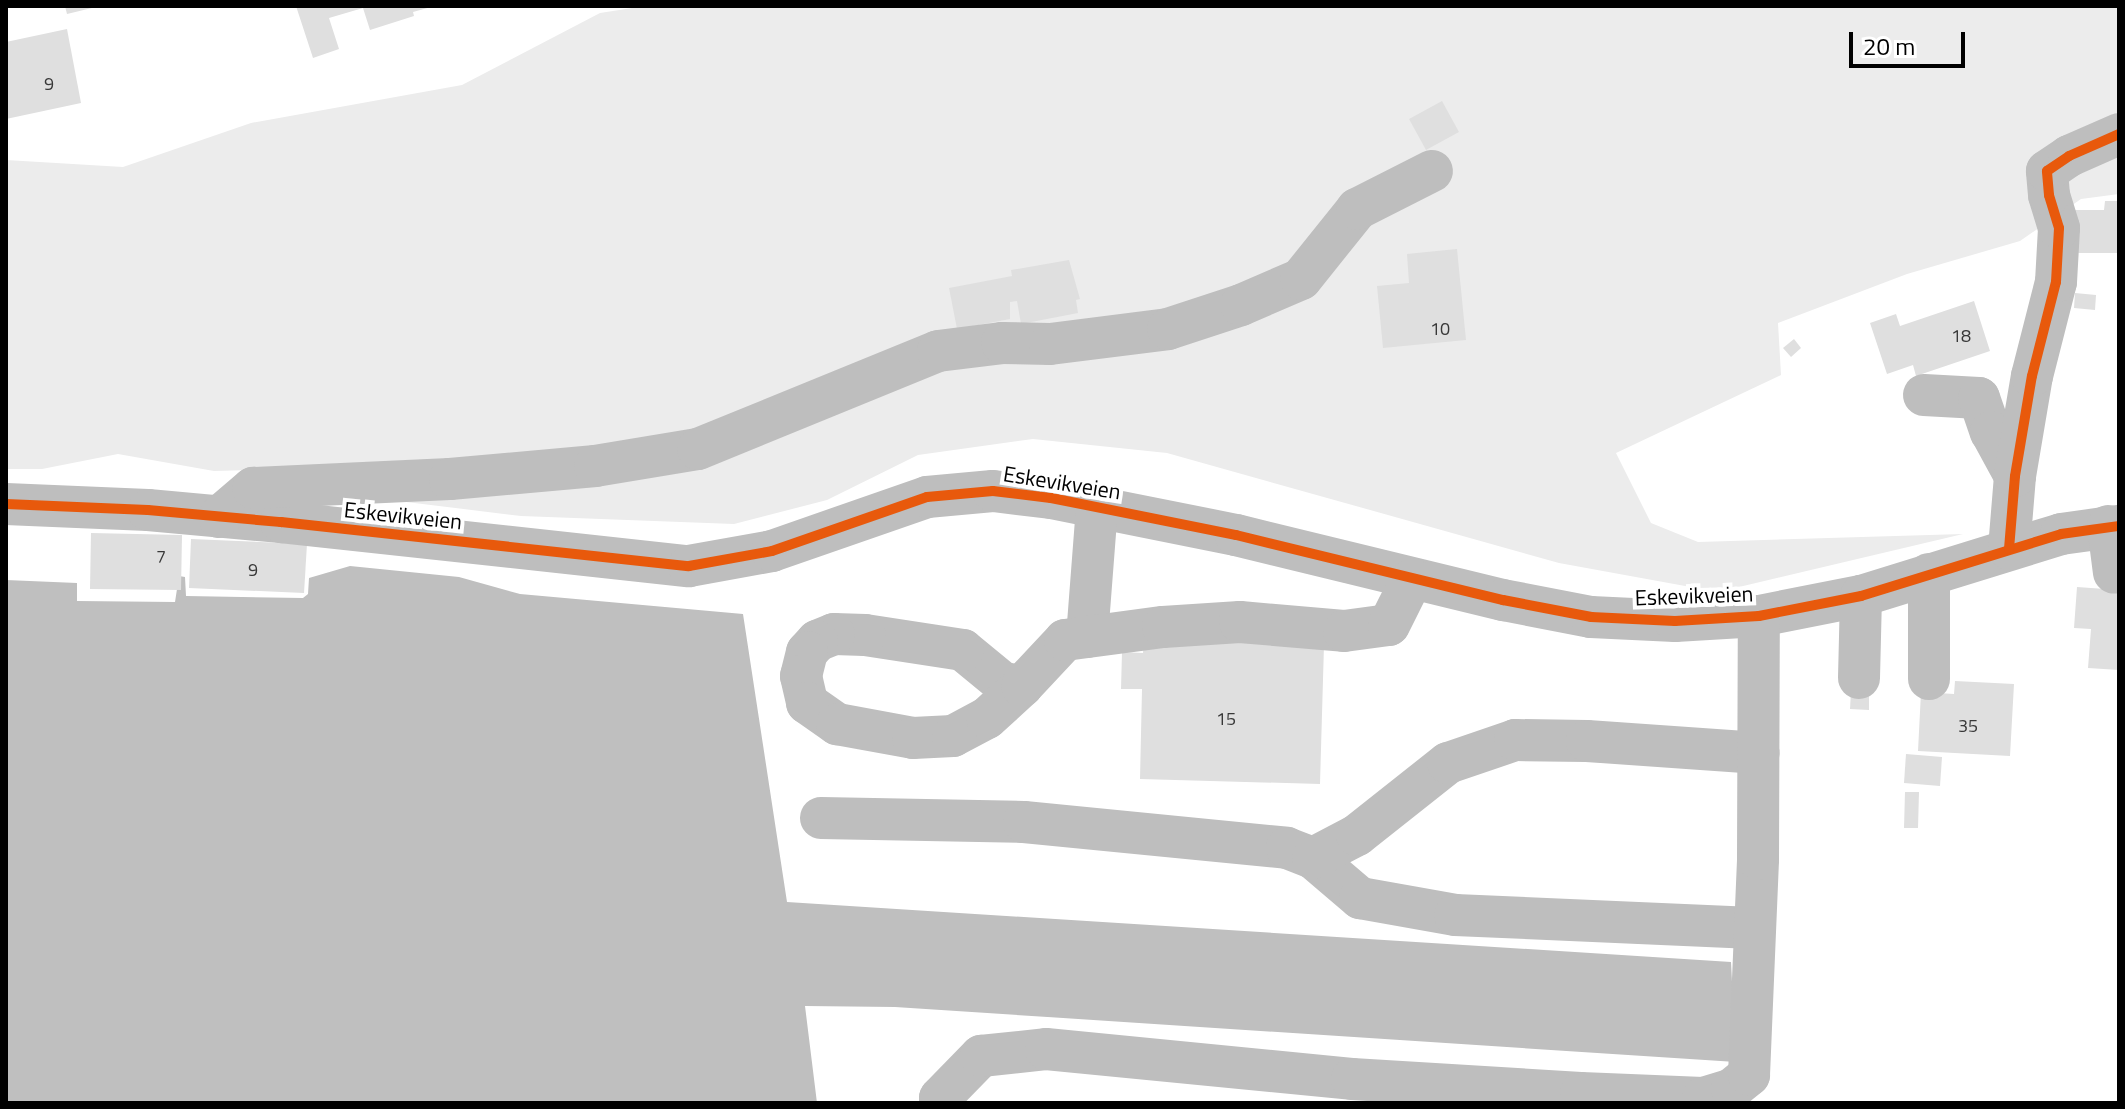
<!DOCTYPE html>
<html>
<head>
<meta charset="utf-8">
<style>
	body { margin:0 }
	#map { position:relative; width:2125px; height:1109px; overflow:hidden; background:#fff; font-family:"Titillium Web",sans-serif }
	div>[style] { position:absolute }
	.green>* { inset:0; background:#ececec }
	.water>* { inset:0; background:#bfbfbf }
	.building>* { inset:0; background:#dfdfdf }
	.minor>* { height:42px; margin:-21px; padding:0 21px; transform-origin:21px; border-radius:21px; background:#bebebe }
	.cycleway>* { height:10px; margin:-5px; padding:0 5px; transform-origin:5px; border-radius:5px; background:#e8590c }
	span { translate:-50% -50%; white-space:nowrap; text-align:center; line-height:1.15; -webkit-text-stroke:8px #fff; paint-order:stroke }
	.number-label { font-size:18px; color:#383838 }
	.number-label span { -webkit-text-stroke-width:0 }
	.street-label { font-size:22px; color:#000 }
	.frame { position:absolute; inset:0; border:8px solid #000; pointer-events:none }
	.scale { position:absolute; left:1849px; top:32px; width:116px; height:36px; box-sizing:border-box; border:4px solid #000; border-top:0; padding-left:10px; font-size:24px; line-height:28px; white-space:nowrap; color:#000; -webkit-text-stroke:6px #fff; paint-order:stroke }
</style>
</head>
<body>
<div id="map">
	<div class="green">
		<i style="clip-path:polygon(645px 6px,2119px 6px,2119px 194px,2081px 199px,2020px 241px,1907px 274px,1778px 323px,1781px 375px,1616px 453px,1651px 523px,1698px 542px,1963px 534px,1718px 592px,1559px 563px,1167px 453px,1033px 439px,918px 455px,827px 500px,734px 524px,521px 516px,398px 501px,252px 470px,214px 471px,118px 454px,42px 469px,6px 469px,6px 160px,123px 167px,251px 123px,462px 85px,600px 13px)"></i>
	</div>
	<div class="water">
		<i style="clip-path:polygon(350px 566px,459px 577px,520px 594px,743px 614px,787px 902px,1731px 962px,1736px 1062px,895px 1007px,805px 1006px,817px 1103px,6px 1103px,6px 580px,77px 583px,77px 601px,175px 602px,179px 576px,185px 577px,186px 596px,303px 598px,308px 594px,309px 578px)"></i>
	</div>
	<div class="building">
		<i style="clip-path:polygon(65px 6px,96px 6px,96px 7px,67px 14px)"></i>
		<i style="clip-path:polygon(296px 6px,431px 6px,431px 7px,413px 12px,414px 16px,370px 30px,363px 8px,329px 18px,339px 49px,313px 58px)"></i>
		<i style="clip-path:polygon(67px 29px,81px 103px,6px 119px,6px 42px)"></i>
		<i style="clip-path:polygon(1442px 101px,1459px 132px,1426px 150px,1409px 119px)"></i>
		<i style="clip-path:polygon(2105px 201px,2119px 201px,2119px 253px,2068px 253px,2068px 210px,2104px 210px)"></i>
		<i style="clip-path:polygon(1457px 249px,1466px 340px,1383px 348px,1377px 286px,1409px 283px,1407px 254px)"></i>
		<i style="clip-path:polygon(1069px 260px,1080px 299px,1076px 300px,1078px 313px,1021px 324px,1017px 301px,1010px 302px,1010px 319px,957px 329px,949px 288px,1012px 276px,1011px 270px)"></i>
		<i style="clip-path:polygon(2075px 293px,2096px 295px,2095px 310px,2074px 308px)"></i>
		<i style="clip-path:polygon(1974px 301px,1990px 351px,1916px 376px,1913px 365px,1887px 374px,1870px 323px,1896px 314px,1900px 326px)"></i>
		<i style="clip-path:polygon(1794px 339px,1801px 348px,1791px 357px,1783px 348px)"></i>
		<i style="clip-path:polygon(91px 533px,182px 535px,181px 590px,90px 589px)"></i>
		<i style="clip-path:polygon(191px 539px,307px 544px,304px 593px,189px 588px)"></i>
		<i style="clip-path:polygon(2077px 587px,2119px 590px,2119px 670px,2088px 668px,2091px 629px,2074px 628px)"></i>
		<i style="clip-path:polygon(1144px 640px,1324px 645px,1320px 784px,1140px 779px,1142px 689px,1121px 689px,1122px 652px,1143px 653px)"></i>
		<i style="clip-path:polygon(1955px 681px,2014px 684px,2010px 756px,1918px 751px,1921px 692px,1954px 694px)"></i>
		<i style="clip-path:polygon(1851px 691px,1869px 691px,1869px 710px,1850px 709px)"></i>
		<i style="clip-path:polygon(1906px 754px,1942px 757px,1940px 786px,1904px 783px)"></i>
		<i style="clip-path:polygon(1905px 792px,1919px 792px,1918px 828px,1904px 828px)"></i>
	</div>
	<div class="minor">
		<i style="left:1924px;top:395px;width:55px;rotate:3.1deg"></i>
		<i style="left:1979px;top:398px;width:36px;rotate:71deg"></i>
		<i style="left:1991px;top:432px;width:50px;rotate:61.4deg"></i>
		<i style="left:6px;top:504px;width:142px;rotate:2.4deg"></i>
		<i style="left:148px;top:510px;width:134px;rotate:5.2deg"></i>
		<i style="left:281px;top:522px;width:410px;rotate:6.2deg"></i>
		<i style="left:689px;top:566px;width:84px;rotate:-10.2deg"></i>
		<i style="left:772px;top:551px;width:164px;rotate:-19.2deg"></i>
		<i style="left:927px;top:497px;width:66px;rotate:-5.2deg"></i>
		<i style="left:993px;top:491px;width:58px;rotate:6.9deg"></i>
		<i style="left:1051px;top:498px;width:189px;rotate:11.3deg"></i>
		<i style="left:1236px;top:535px;width:275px;rotate:13.7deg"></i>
		<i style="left:1503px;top:600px;width:90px;rotate:10.9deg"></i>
		<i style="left:1591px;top:617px;width:84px;rotate:2.7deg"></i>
		<i style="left:1675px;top:621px;width:84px;rotate:-3.4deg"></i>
		<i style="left:1759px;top:616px;width:104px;rotate:-11.1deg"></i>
		<i style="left:1861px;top:596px;width:209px;rotate:-17.2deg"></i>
		<i style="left:2061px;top:534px;width:59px;rotate:-7.9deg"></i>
		<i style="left:219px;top:517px;width:45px;rotate:-40.5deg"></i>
		<i style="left:253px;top:488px;width:197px;rotate:-2.6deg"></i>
		<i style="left:450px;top:479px;width:146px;rotate:-5.1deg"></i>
		<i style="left:595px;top:466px;width:104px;rotate:-9.4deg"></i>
		<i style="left:698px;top:449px;width:259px;rotate:-22.2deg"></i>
		<i style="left:938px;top:351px;width:64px;rotate:-7.1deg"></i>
		<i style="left:1002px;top:343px;width:48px;rotate:1.2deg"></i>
		<i style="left:1050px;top:344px;width:119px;rotate:-7.2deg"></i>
		<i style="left:1168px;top:329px;width:77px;rotate:-18.2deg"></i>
		<i style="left:1241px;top:305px;width:65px;rotate:-23.4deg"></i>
		<i style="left:1301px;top:279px;width:90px;rotate:-51.3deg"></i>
		<i style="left:1357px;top:209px;width:84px;rotate:-26.9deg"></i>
		<i style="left:2108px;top:526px;width:47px;rotate:82.7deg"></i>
		<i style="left:2009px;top:549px;width:73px;rotate:-85.3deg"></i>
		<i style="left:2015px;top:476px;width:101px;rotate:-80.4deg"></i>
		<i style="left:2032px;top:376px;width:97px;rotate:-75.7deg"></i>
		<i style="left:2056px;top:282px;width:54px;rotate:-86.8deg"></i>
		<i style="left:2059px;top:228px;width:34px;rotate:-107deg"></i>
		<i style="left:2049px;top:195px;width:24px;rotate:-95deg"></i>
		<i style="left:2047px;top:171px;width:27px;rotate:-34deg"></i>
		<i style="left:2069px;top:156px;width:55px;rotate:-23.7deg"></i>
		<i style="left:1929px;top:574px;width:105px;rotate:90deg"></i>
		<i style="left:1087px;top:637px;width:129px;rotate:-85.6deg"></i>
		<i style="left:1859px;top:678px;width:82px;rotate:-88.6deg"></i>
		<i style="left:1022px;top:686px;width:19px;rotate:-171deg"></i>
		<i style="left:1003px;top:683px;width:52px;rotate:-140.5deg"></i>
		<i style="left:963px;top:650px;width:99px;rotate:-171.3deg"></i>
		<i style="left:865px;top:635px;width:31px;rotate:-178deg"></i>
		<i style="left:834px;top:634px;width:18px;rotate:158deg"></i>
		<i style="left:817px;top:641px;width:15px;rotate:132deg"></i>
		<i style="left:807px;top:652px;width:25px;rotate:104deg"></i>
		<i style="left:801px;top:676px;width:28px;rotate:77deg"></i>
		<i style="left:807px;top:703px;width:37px;rotate:35deg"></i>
		<i style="left:837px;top:724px;width:77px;rotate:10.4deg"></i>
		<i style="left:913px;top:738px;width:40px;rotate:-2.9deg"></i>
		<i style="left:953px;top:736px;width:38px;rotate:-28deg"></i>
		<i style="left:987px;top:718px;width:47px;rotate:-42.4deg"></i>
		<i style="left:1022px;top:686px;width:63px;rotate:-46.9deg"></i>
		<i style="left:1065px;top:640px;width:99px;rotate:-7.6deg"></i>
		<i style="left:1163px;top:627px;width:77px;rotate:-3.7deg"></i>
		<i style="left:1240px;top:622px;width:104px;rotate:4.9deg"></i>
		<i style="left:1344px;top:631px;width:45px;rotate:-7.6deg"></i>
		<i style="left:1389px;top:625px;width:51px;rotate:-63.4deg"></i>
		<i style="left:821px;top:818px;width:203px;rotate:1.1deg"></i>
		<i style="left:1024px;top:822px;width:264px;rotate:5.6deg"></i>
		<i style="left:1287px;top:848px;width:28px;rotate:21deg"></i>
		<i style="left:1313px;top:858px;width:62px;rotate:40.4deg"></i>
		<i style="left:1360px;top:898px;width:97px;rotate:10.1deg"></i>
		<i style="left:1455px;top:915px;width:298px;rotate:2.5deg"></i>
		<i style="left:1313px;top:858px;width:50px;rotate:-27.6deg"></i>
		<i style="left:1357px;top:835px;width:116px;rotate:-38.4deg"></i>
		<i style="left:1448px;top:763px;width:71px;rotate:-18.9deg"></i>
		<i style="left:1515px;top:740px;width:72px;rotate:0.8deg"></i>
		<i style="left:1587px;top:741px;width:172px;rotate:4deg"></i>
		<i style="left:940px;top:1103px;width:5px;rotate:-90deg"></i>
		<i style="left:940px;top:1098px;width:59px;rotate:-45.7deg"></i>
		<i style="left:981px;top:1056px;width:65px;rotate:-6.1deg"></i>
		<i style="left:1046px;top:1049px;width:307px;rotate:5.6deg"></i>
		<i style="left:1352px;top:1079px;width:229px;rotate:3.5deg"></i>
		<i style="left:1581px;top:1093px;width:122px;rotate:2.3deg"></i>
		<i style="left:1703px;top:1098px;width:30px;rotate:-17deg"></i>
		<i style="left:1732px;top:1089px;width:22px;rotate:-39deg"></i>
		<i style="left:1749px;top:1075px;width:216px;rotate:-87.6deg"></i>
		<i style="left:1758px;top:859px;width:243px;rotate:-89.8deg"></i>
	</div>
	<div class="cycleway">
		<i style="left:6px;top:504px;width:142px;rotate:2.4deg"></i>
		<i style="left:148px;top:510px;width:134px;rotate:5.2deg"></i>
		<i style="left:281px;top:522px;width:410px;rotate:6.2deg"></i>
		<i style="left:689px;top:566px;width:84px;rotate:-10.2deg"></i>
		<i style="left:772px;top:551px;width:164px;rotate:-19.2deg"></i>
		<i style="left:927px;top:497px;width:66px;rotate:-5.2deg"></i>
		<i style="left:993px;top:491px;width:58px;rotate:6.9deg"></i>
		<i style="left:1051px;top:498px;width:189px;rotate:11.3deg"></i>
		<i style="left:1236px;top:535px;width:275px;rotate:13.7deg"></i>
		<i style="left:1503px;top:600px;width:90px;rotate:10.9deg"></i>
		<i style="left:1591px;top:617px;width:84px;rotate:2.7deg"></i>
		<i style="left:1675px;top:621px;width:84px;rotate:-3.4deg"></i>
		<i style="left:1759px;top:616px;width:104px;rotate:-11.1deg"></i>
		<i style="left:1861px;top:596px;width:209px;rotate:-17.2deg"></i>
		<i style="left:2061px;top:534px;width:59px;rotate:-7.9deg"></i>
		<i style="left:2009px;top:549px;width:73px;rotate:-85.3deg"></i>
		<i style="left:2015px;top:476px;width:101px;rotate:-80.4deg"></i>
		<i style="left:2032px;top:376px;width:97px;rotate:-75.7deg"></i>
		<i style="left:2056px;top:282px;width:54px;rotate:-86.8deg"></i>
		<i style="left:2059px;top:228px;width:34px;rotate:-107deg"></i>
		<i style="left:2049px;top:195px;width:24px;rotate:-95deg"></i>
		<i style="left:2047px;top:171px;width:27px;rotate:-34deg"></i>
		<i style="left:2069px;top:156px;width:55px;rotate:-23.7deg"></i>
	</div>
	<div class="number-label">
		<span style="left:49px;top:84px">9</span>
		<span style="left:1440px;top:329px">10</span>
		<span style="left:1961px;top:336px">18</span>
		<span style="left:161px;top:557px">7</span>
		<span style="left:253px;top:570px">9</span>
		<span style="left:1226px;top:719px">15</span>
		<span style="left:1968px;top:726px">35</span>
	</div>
	<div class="street-label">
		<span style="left:1062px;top:483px;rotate:9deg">Eskevikveien</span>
		<span style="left:403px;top:516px;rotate:6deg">Eskevikveien</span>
		<span style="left:1694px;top:596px;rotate:-2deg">Eskevikveien</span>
	</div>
	<div class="frame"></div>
	<div class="scale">20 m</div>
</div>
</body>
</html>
